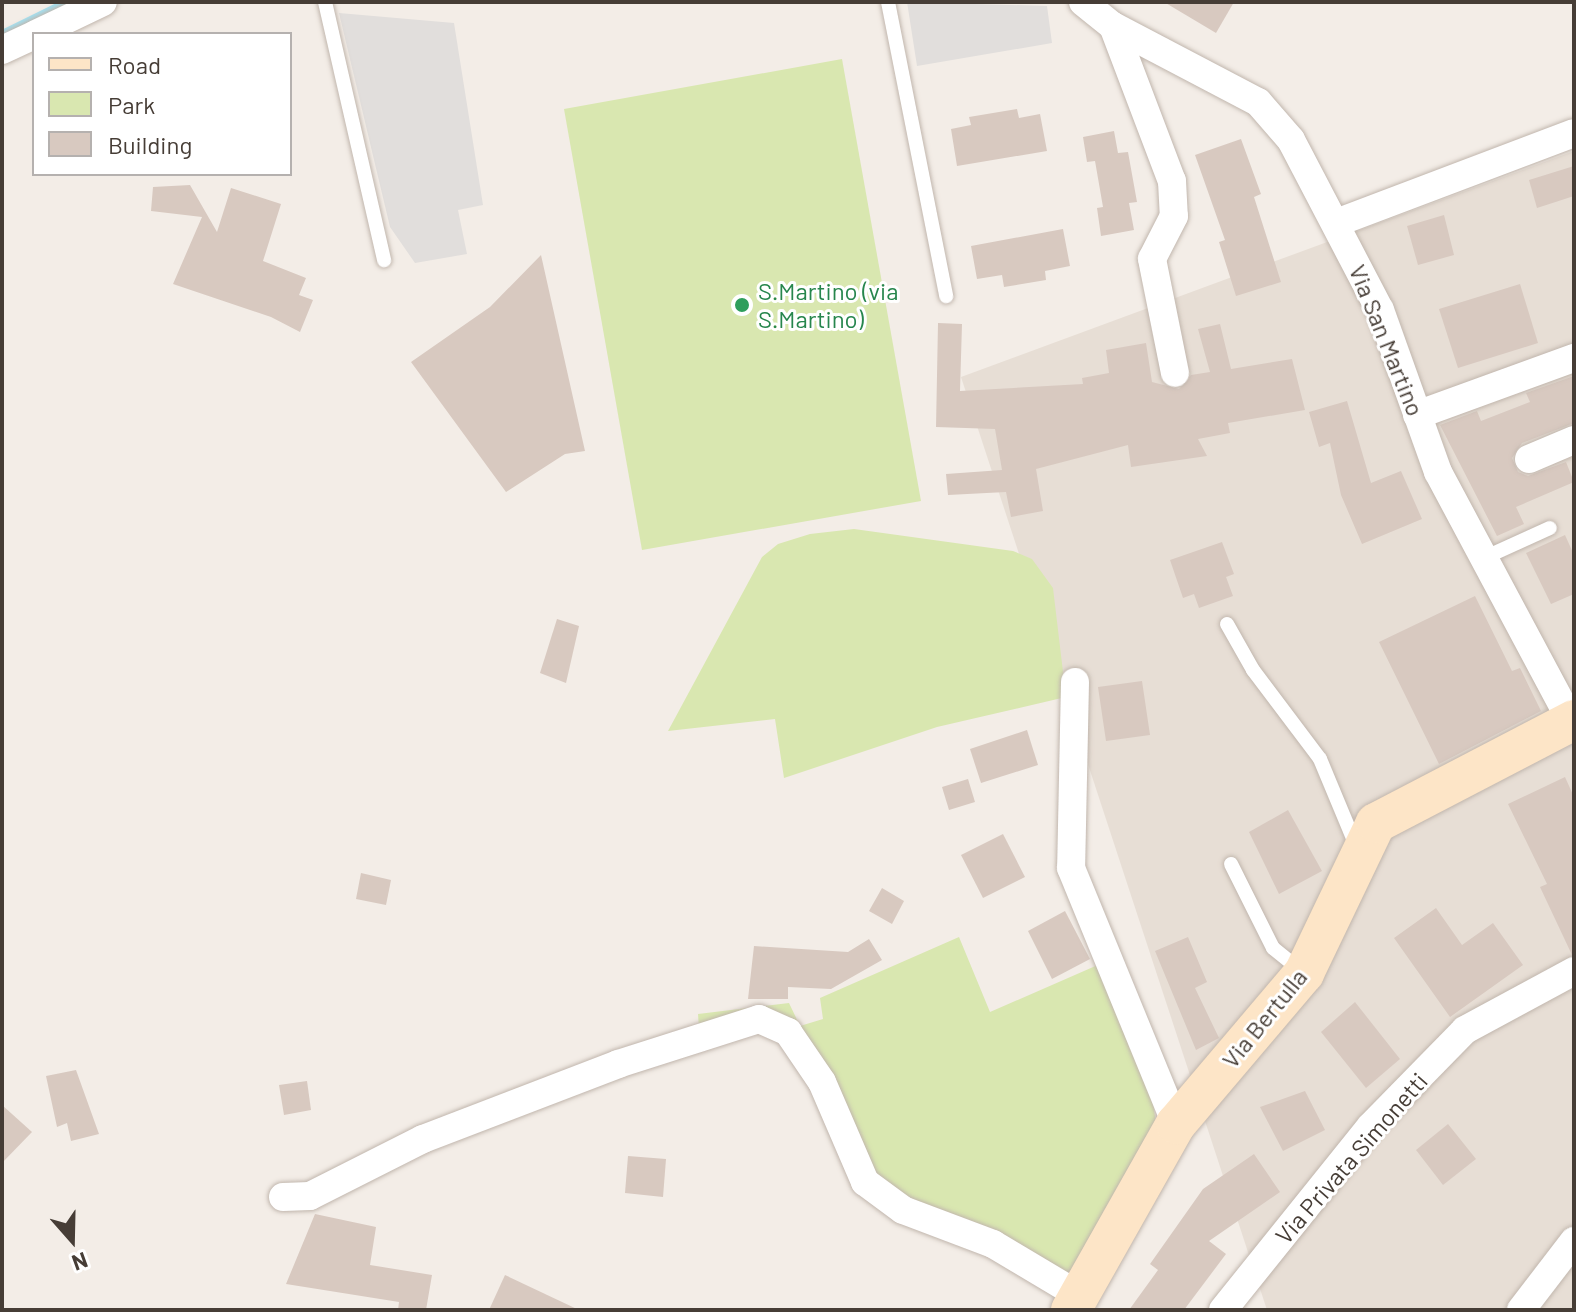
<!DOCTYPE html>
<html>
<head>
<meta charset="utf-8">
<style>
	body { margin:0 }
	#map { position:relative; width:1576px; height:1312px; overflow:hidden; background:#f3ede7; font-family:Barlow,sans-serif }
	div>[style] { position:absolute }
	.residential>* { inset:0; background:#e7ded5 }
	.green>* { inset:0; background:#d9e7b0 }
	.parking>* { inset:0; background:#e1dedc }
	.stream>* { height:9px; margin:-4.5px; padding:0 4.5px; transform-origin:4.5px; border-radius:4.5px; background:#a4dfef }
	.building>* { inset:0; background:#d8c9c0 }
	.roads { filter:drop-shadow(0 0 2px #c1b6ad) drop-shadow(0 0 2px #c1b6ad) }
	.lane>* { height:14px; margin:-7px; padding:0 7px; transform-origin:7px; border-radius:7px; background:#fff }
	.street>* { height:28px; margin:-14px; padding:0 14px; transform-origin:14px; border-radius:14px; background:#fff }
	.secondary>* { height:40px; margin:-20px; padding:0 20px; transform-origin:20px; border-radius:20px; background:#fde5c7 }
	.dots>* { width:22px; height:22px; translate:-50% -50%; box-sizing:border-box; border:4px solid #fff; border-radius:50% }
	span { translate:-50% -50%; white-space:nowrap; text-align:center; line-height:1.15; -webkit-text-stroke:6px #fff; paint-order:stroke }
	.leisure-label { font-size:24px; color:#27864d }
	.left { translate:0 -50%; text-align:left }
	.street-label { font-size:24px; color:#463d36 }
	.frame { position:absolute; inset:0; border:4px solid #463d36; pointer-events:none }
	.legend { position:absolute; left:32px; top:32px; width:260px; height:144px; box-sizing:border-box; background:#fff; border:2px solid #b5b1af; margin:0; padding:10px 14px; list-style:none; font-size:24px; color:#463d36 }
	.legend li { display:flex; align-items:center; gap:16px; height:40px }
	.legend b { width:40px; border:2px solid #b5b1af }
	.north { position:absolute; left:32px; top:1200px; width:80px; height:80px; -webkit-text-stroke:6px #fff; paint-order:stroke; rotate:160deg; font-size:22px; font-weight:700; line-height:32px; text-align:center; color:#463d36 }
	.north::after { content:''; display:block; margin:auto; width:28px; height:36px; background:#463d36; clip-path:polygon(50% 0,100% 100%,50% 72%,0 100%) }
</style>
</head>
<body>
<div id="map">
	<div class="residential">
		<i style="clip-path:polygon(1574px 151px,1574px 1310px,1267px 1310px,961px 377px)"></i>
	</div>
	<div class="green">
		<i style="clip-path:polygon(842px 59px,921px 501px,642px 550px,564px 109px)"></i>
		<i style="clip-path:polygon(854px 529px,1013px 551px,1032px 559px,1053px 588px,1066px 697px,937px 727px,784px 778px,775px 719px,668px 731px,762px 557px,778px 544px,810px 534px)"></i>
		<i style="clip-path:polygon(959px 937px,990px 1012px,1100px 964px,1152px 1094px,1156px 1124px,1072px 1272px,1062px 1273px,876px 1184px,786px 1026px,699px 1028px,698px 1014px,789px 1003px,800px 1026px,823px 1019px,820px 998px)"></i>
	</div>
	<div class="parking">
		<i style="clip-path:polygon(907px 2px,1047px 6px,1052px 43px,917px 66px)"></i>
		<i style="clip-path:polygon(339px 13px,454px 23px,483px 205px,458px 210px,467px 254px,415px 263px,390px 227px)"></i>
	</div>
	<div class="stream">
		<i style="left:2px;top:34px;width:72px;rotate:-26.2deg"></i>
	</div>
	<div class="building">
		<i style="clip-path:polygon(1164px 2px,1234px 2px,1216px 33px)"></i>
		<i style="clip-path:polygon(1017px 109px,1019px 118px,1040px 114px,1047px 151px,957px 166px,951px 129px,971px 125px,969px 117px)"></i>
		<i style="clip-path:polygon(1114px 131px,1118px 153px,1128px 152px,1137px 202px,1129px 203px,1134px 230px,1101px 236px,1097px 208px,1103px 207px,1095px 161px,1087px 162px,1083px 137px)"></i>
		<i style="clip-path:polygon(1241px 139px,1261px 194px,1254px 197px,1281px 282px,1236px 296px,1219px 242px,1225px 240px,1195px 155px)"></i>
		<i style="clip-path:polygon(1574px 166px,1574px 196px,1537px 208px,1529px 180px)"></i>
		<i style="clip-path:polygon(190px 185px,217px 232px,231px 188px,281px 204px,263px 261px,306px 278px,299px 295px,313px 300px,300px 332px,271px 317px,173px 284px,202px 217px,151px 211px,153px 187px)"></i>
		<i style="clip-path:polygon(1444px 215px,1454px 255px,1418px 265px,1407px 226px)"></i>
		<i style="clip-path:polygon(1063px 229px,1070px 266px,1045px 271px,1046px 280px,1004px 287px,1002px 275px,977px 279px,971px 246px)"></i>
		<i style="clip-path:polygon(541px 255px,585px 451px,565px 454px,506px 492px,411px 362px,490px 307px)"></i>
		<i style="clip-path:polygon(1520px 284px,1538px 343px,1458px 368px,1439px 309px)"></i>
		<i style="clip-path:polygon(938px 323px,962px 324px,960px 391px,1083px 384px,1082px 378px,1109px 373px,1106px 350px,1146px 343px,1152px 382px,1179px 389px,1191px 375px,1210px 372px,1198px 329px,1220px 324px,1231px 369px,1292px 359px,1305px 410px,1228px 423px,1230px 433px,1198px 439px,1207px 456px,1131px 467px,1128px 445px,1036px 469px,1043px 511px,1011px 517px,1006px 492px,948px 495px,946px 474px,1002px 470px,995px 429px,936px 427px)"></i>
		<i style="clip-path:polygon(1574px 376px,1574px 423px,1522px 443px,1512px 458px,1518px 472px,1528px 476px,1566px 462px,1574px 482px,1516px 507px,1524px 524px,1497px 536px,1440px 425px,1477px 411px,1481px 421px,1530px 402px,1526px 393px)"></i>
		<i style="clip-path:polygon(1347px 401px,1371px 483px,1401px 471px,1422px 519px,1362px 544px,1341px 495px,1330px 443px,1319px 447px,1309px 412px)"></i>
		<i style="clip-path:polygon(1565px 535px,1574px 555px,1574px 594px,1551px 604px,1526px 553px)"></i>
		<i style="clip-path:polygon(1222px 542px,1234px 574px,1226px 577px,1233px 596px,1199px 608px,1194px 594px,1183px 598px,1170px 560px)"></i>
		<i style="clip-path:polygon(1475px 596px,1512px 671px,1520px 668px,1541px 711px,1439px 764px,1379px 642px)"></i>
		<i style="clip-path:polygon(557px 619px,579px 626px,566px 683px,540px 673px)"></i>
		<i style="clip-path:polygon(1142px 681px,1150px 735px,1106px 741px,1098px 687px)"></i>
		<i style="clip-path:polygon(1027px 730px,1038px 765px,981px 783px,970px 749px)"></i>
		<i style="clip-path:polygon(1565px 777px,1574px 797px,1572px 955px,1540px 887px,1547px 884px,1508px 804px)"></i>
		<i style="clip-path:polygon(968px 779px,975px 802px,949px 810px,942px 787px)"></i>
		<i style="clip-path:polygon(1288px 810px,1322px 871px,1279px 894px,1249px 832px)"></i>
		<i style="clip-path:polygon(1003px 834px,1025px 877px,983px 898px,961px 855px)"></i>
		<i style="clip-path:polygon(361px 873px,391px 880px,386px 905px,356px 899px)"></i>
		<i style="clip-path:polygon(882px 888px,904px 901px,892px 924px,869px 911px)"></i>
		<i style="clip-path:polygon(1436px 908px,1462px 945px,1493px 923px,1523px 965px,1450px 1017px,1394px 938px)"></i>
		<i style="clip-path:polygon(1065px 911px,1090px 959px,1052px 979px,1028px 931px)"></i>
		<i style="clip-path:polygon(1188px 937px,1207px 982px,1195px 988px,1219px 1038px,1196px 1050px,1155px 951px)"></i>
		<i style="clip-path:polygon(869px 939px,882px 960px,831px 989px,788px 987px,788px 999px,748px 999px,754px 946px,848px 952px)"></i>
		<i style="clip-path:polygon(1355px 1002px,1400px 1059px,1366px 1088px,1321px 1032px)"></i>
		<i style="clip-path:polygon(76px 1070px,99px 1134px,71px 1141px,67px 1123px,57px 1127px,46px 1076px)"></i>
		<i style="clip-path:polygon(307px 1081px,311px 1110px,284px 1115px,279px 1085px)"></i>
		<i style="clip-path:polygon(1305px 1091px,1325px 1130px,1283px 1151px,1260px 1107px)"></i>
		<i style="clip-path:polygon(2px 1105px,32px 1132px,2px 1163px)"></i>
		<i style="clip-path:polygon(1448px 1124px,1476px 1159px,1443px 1185px,1416px 1150px)"></i>
		<i style="clip-path:polygon(1254px 1154px,1280px 1192px,1209px 1241px,1226px 1254px,1184px 1310px,1129px 1310px,1158px 1270px,1150px 1264px,1203px 1189px)"></i>
		<i style="clip-path:polygon(628px 1156px,666px 1159px,663px 1197px,625px 1193px)"></i>
		<i style="clip-path:polygon(315px 1214px,376px 1227px,370px 1265px,432px 1275px,426px 1310px,398px 1310px,399px 1302px,286px 1284px)"></i>
		<i style="clip-path:polygon(505px 1275px,579px 1310px,489px 1310px)"></i>
	</div>
	<div class="roads">
		<div class="lane">
			<i style="left:325px;top:2px;width:265px;rotate:77.1deg"></i>
			<i style="left:888px;top:2px;width:300px;rotate:78.8deg"></i>
			<i style="left:1486px;top:557px;width:70px;rotate:-24.4deg"></i>
			<i style="left:1227px;top:624px;width:53px;rotate:60.5deg"></i>
			<i style="left:1253px;top:670px;width:111px;rotate:53deg"></i>
			<i style="left:1320px;top:759px;width:96px;rotate:67.4deg"></i>
			<i style="left:1231px;top:864px;width:94px;rotate:63.4deg"></i>
			<i style="left:1273px;top:948px;width:36px;rotate:39deg"></i>
		</div>
		<div class="street">
			<i style="left:1083px;top:2px;width:38px;rotate:39deg"></i>
			<i style="left:1113px;top:26px;width:164px;rotate:27.7deg"></i>
			<i style="left:1258px;top:102px;width:50px;rotate:49deg"></i>
			<i style="left:1291px;top:140px;width:192px;rotate:62.4deg"></i>
			<i style="left:1380px;top:310px;width:172px;rotate:70.3deg"></i>
			<i style="left:1438px;top:472px;width:289px;rotate:61.9deg"></i>
			<i style="left:1113px;top:26px;width:166px;rotate:69.2deg"></i>
			<i style="left:1172px;top:181px;width:35px;rotate:87deg"></i>
			<i style="left:1174px;top:216px;width:48px;rotate:117.1deg"></i>
			<i style="left:1152px;top:259px;width:116px;rotate:78.6deg"></i>
			<i style="left:36px;top:34px;width:74px;rotate:-25.5deg"></i>
			<i style="left:2px;top:50px;width:35px;rotate:-25deg"></i>
			<i style="left:1336px;top:223px;width:254px;rotate:-20.7deg"></i>
			<i style="left:1417px;top:415px;width:167px;rotate:-20deg"></i>
			<i style="left:1529px;top:459px;width:49px;rotate:-22.9deg"></i>
			<i style="left:1075px;top:682px;width:186px;rotate:91.2deg"></i>
			<i style="left:1071px;top:868px;width:277px;rotate:67.7deg"></i>
			<i style="left:283px;top:1197px;width:27px;rotate:-2deg"></i>
			<i style="left:310px;top:1196px;width:127px;rotate:-26.8deg"></i>
			<i style="left:423px;top:1139px;width:209px;rotate:-21deg"></i>
			<i style="left:618px;top:1064px;width:148px;rotate:-17.7deg"></i>
			<i style="left:759px;top:1019px;width:32px;rotate:24deg"></i>
			<i style="left:788px;top:1032px;width:60px;rotate:55.8deg"></i>
			<i style="left:822px;top:1082px;width:109px;rotate:66.7deg"></i>
			<i style="left:865px;top:1182px;width:47px;rotate:36.4deg"></i>
			<i style="left:903px;top:1210px;width:96px;rotate:20.7deg"></i>
			<i style="left:993px;top:1244px;width:104px;rotate:30.8deg"></i>
			<i style="left:1223px;top:1310px;width:236px;rotate:-51.2deg"></i>
			<i style="left:1371px;top:1126px;width:134px;rotate:-45.6deg"></i>
			<i style="left:1465px;top:1030px;width:124px;rotate:-28.4deg"></i>
			<i style="left:1521px;top:1310px;width:87px;rotate:-52.5deg"></i>
		</div>
		<div class="secondary">
			<i style="left:1071px;top:1310px;width:214px;rotate:-60.6deg"></i>
			<i style="left:1176px;top:1124px;width:198px;rotate:-49.7deg"></i>
			<i style="left:1304px;top:973px;width:166px;rotate:-64.4deg"></i>
			<i style="left:1376px;top:823px;width:223px;rotate:-27.5deg"></i>
		</div>
	</div>
	<div class="dots">
		<i style="left:742px;top:305px;background:#2e9e5b"></i>
	</div>
	<div class="leisure-label">
		<span class="left" style="left:758px;top:305px">S.Martino (via<br>S.Martino)</span>
	</div>
	<div class="street-label">
		<span style="left:1387px;top:340px;rotate:68deg">Via San Martino</span>
		<span style="left:1264px;top:1018px;rotate:-51deg">Via Bertulla</span>
		<span style="left:1351px;top:1158px;rotate:-49deg">Via Privata Simonetti</span>
	</div>
	<div class="frame"></div>
	<ul class="legend">
	<li><b style="height:10px;background:#fde5c7"></b>Road</li>
	<li><b style="height:22px;background:#d9e7b0"></b>Park</li>
	<li><b style="height:22px;background:#d8c9c0"></b>Building</li>
	</ul>
	<div class="north">N</div>
</div>
</body>
</html>
